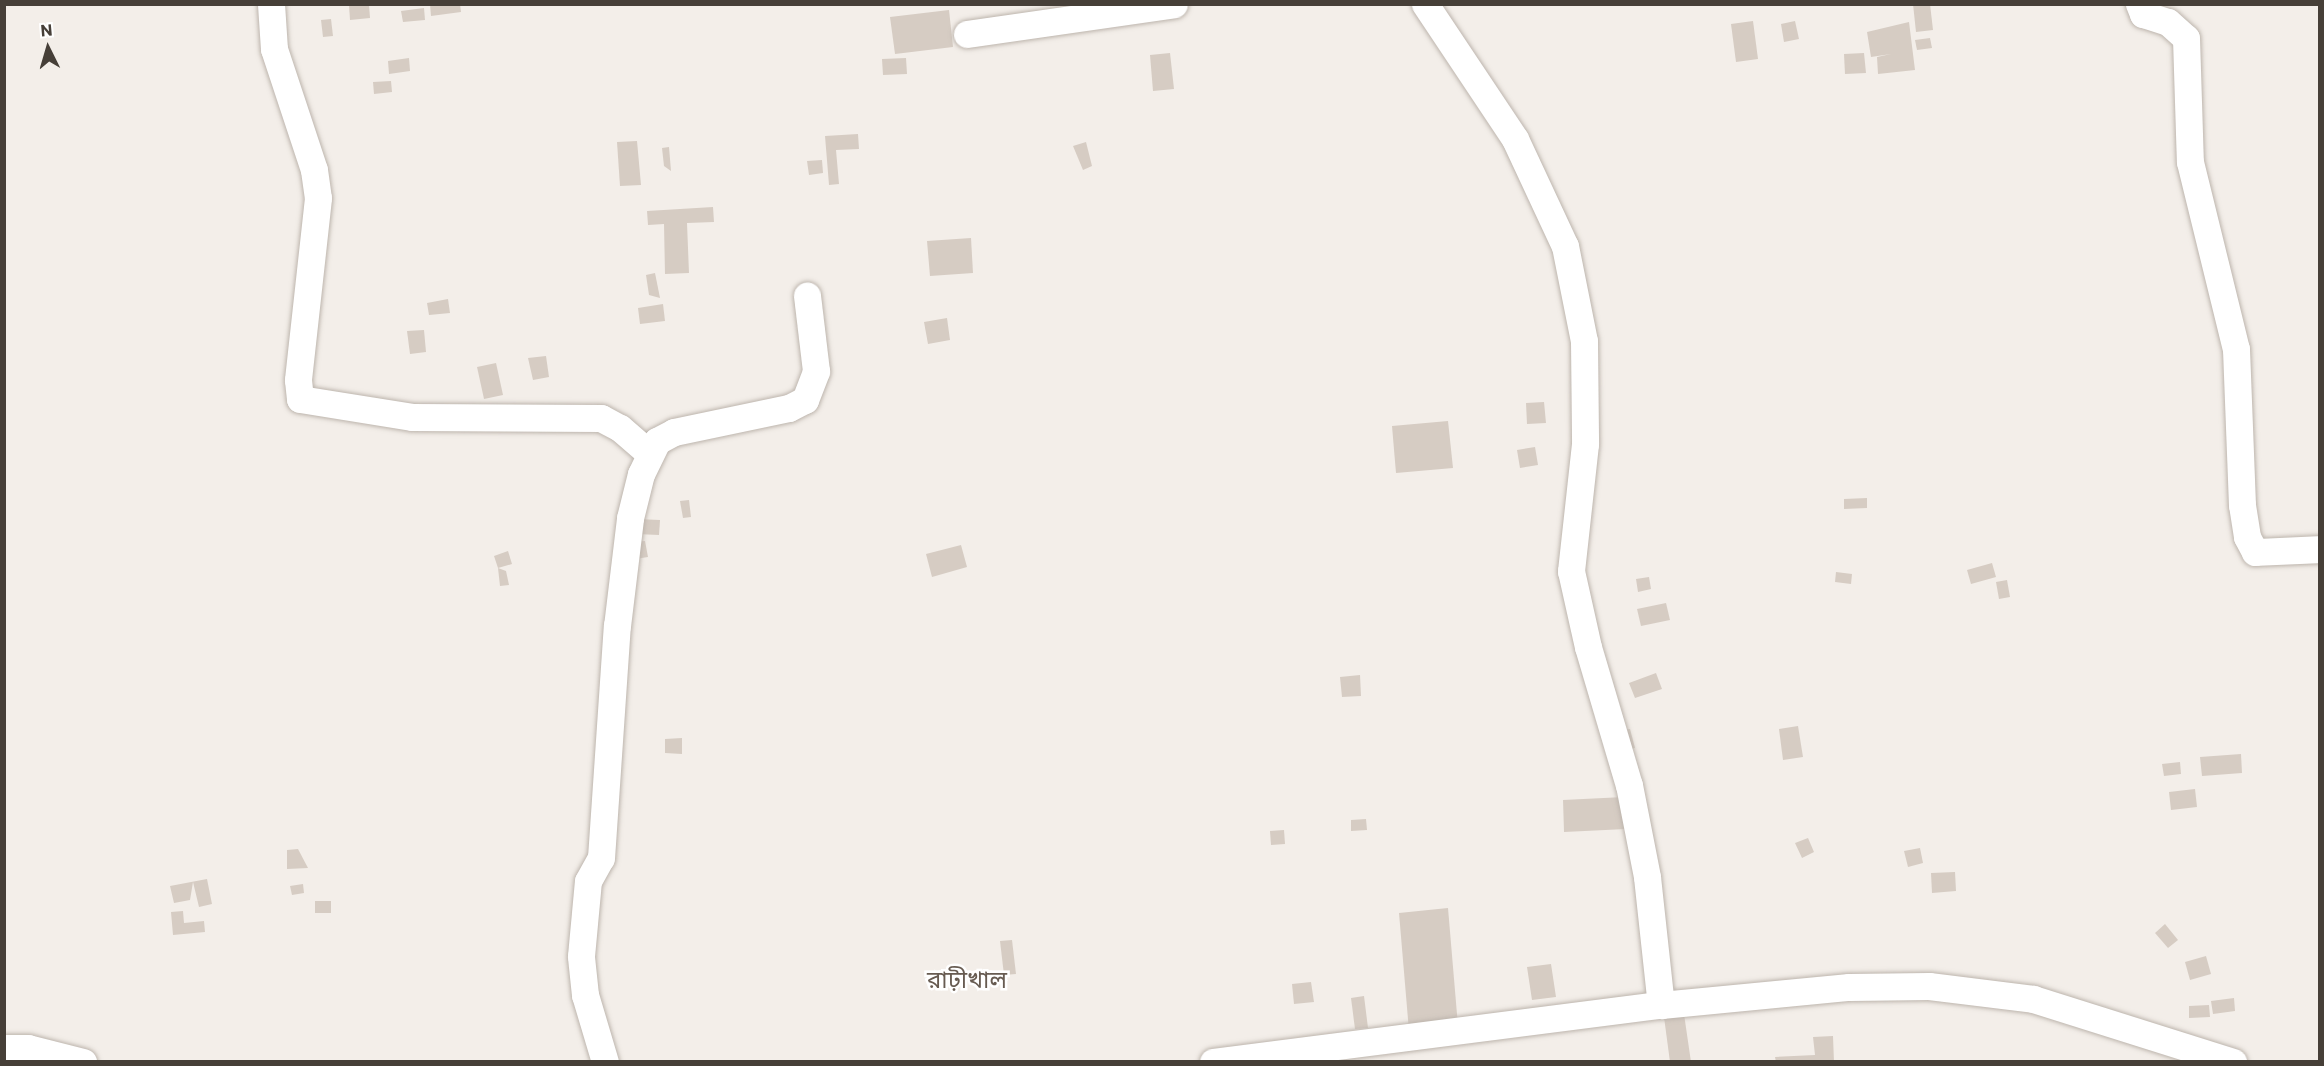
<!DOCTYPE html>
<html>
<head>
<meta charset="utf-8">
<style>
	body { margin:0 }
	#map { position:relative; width:2324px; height:1066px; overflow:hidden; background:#f3eee9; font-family:Commissioner,"Noto Sans Bengali",sans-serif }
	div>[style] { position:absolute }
	.building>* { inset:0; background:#d6ccc3 }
	.roads { filter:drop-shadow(0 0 2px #bdb5ad) drop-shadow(0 0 2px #bdb5ad) }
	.minor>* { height:27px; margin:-13.5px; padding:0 13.5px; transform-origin:13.5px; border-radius:13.5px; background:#fff }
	span { translate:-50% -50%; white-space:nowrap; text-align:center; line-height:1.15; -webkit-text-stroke:5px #fff; paint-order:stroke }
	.quarter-label { font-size:24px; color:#675b51 }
	.frame { position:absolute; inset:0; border:6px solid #463f38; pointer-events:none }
	.north { position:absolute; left:18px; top:18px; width:60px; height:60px; -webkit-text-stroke:4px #fff; paint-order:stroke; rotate:355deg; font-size:16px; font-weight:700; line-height:24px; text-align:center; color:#463f38 }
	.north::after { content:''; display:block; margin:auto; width:21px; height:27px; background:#463f38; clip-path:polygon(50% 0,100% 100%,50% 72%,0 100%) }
</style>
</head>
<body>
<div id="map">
	<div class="building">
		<i style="clip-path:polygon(430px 4px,460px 4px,461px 12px,431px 16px)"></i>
		<i style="clip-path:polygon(1913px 4px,1930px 4px,1933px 30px,1916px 32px)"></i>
		<i style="clip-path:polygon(349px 5px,369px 5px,370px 18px,350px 20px)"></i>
		<i style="clip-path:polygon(424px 8px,425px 20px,403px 22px,401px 11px)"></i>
		<i style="clip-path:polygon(949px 10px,953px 47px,895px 54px,890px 17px)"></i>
		<i style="clip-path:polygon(331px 19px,333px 36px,323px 37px,321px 20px)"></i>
		<i style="clip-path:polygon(1753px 21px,1758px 59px,1736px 62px,1731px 24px)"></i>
		<i style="clip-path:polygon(1795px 21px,1799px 39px,1784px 42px,1781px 24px)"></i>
		<i style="clip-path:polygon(1909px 22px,1915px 70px,1878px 74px,1877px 57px,1891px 54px,1871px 57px,1867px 32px)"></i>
		<i style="clip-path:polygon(1930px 38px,1932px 48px,1917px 50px,1915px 40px)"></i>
		<i style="clip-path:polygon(1170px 53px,1174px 89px,1153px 91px,1150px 55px)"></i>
		<i style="clip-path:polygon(1864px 53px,1866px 73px,1845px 74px,1844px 54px)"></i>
		<i style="clip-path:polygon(409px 58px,410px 71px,389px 74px,388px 61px)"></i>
		<i style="clip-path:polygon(906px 58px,907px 74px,883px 75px,882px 59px)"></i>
		<i style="clip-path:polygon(391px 81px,392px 92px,374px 94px,373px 82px)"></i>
		<i style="clip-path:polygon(858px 134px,859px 149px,836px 150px,839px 184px,829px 185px,825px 136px)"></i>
		<i style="clip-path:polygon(637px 141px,641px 185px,620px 186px,617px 142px)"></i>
		<i style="clip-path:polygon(1086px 142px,1092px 166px,1083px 170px,1073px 146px)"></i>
		<i style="clip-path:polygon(669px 147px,671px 171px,664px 166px,662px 148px)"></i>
		<i style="clip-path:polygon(822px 160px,823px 173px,809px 175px,807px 161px)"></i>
		<i style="clip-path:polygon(713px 207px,714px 222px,687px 223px,689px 273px,665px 274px,664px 224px,648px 225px,647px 211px)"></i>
		<i style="clip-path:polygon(971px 238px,973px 273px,930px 276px,927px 241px)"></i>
		<i style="clip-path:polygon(655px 273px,660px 298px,649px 295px,646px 275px)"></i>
		<i style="clip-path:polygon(448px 299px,450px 313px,429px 315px,427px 303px)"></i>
		<i style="clip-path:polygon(663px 304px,665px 321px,640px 324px,638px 308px)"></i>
		<i style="clip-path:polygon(947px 318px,950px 340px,928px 344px,924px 322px)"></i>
		<i style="clip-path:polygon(424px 330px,426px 352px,410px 354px,407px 331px)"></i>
		<i style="clip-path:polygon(546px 356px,549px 377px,533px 380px,528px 358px)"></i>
		<i style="clip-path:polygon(496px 363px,503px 395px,484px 399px,477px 367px)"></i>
		<i style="clip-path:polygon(1544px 402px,1546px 423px,1527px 424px,1526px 403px)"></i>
		<i style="clip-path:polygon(1448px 421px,1453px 468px,1396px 473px,1392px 426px)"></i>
		<i style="clip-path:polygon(1535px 447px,1538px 465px,1520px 468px,1517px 450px)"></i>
		<i style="clip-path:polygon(1867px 498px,1867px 508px,1844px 509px,1844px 499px)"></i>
		<i style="clip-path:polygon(689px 500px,691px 517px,683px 518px,680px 501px)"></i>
		<i style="clip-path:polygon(637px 519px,660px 520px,659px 535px,636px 534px)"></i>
		<i style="clip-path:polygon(645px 541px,648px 557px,635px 559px,634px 542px)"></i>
		<i style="clip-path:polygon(961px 545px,967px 567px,932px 577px,926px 554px)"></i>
		<i style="clip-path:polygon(508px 551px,512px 564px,498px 568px,494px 556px)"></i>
		<i style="clip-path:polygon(1992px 563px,1996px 577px,1971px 584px,1967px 570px)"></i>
		<i style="clip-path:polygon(498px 568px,506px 571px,509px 585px,500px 586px)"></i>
		<i style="clip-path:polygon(1836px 572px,1852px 574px,1851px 584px,1835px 582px)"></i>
		<i style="clip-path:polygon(1649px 577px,1651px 589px,1638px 592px,1636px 579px)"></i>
		<i style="clip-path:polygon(2007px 580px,2010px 597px,1999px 599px,1996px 582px)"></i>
		<i style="clip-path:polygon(1666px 603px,1670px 620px,1641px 626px,1637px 609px)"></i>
		<i style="clip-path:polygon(1656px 673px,1662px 689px,1635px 698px,1629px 683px)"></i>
		<i style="clip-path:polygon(1360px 675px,1361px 696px,1342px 697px,1340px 677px)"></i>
		<i style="clip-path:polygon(1798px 726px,1803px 757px,1783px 760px,1779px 729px)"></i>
		<i style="clip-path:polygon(1630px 729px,1635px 748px,1625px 751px,1619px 731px)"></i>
		<i style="clip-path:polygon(682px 738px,682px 754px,665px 753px,665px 739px)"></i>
		<i style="clip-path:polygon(2241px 754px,2242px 773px,2202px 776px,2200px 757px)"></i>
		<i style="clip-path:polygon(2180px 762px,2181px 774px,2164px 776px,2162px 764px)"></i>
		<i style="clip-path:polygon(2195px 789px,2197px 807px,2171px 810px,2169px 792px)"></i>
		<i style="clip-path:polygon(1624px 797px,1626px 829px,1564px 832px,1563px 800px)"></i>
		<i style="clip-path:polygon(1366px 819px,1367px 830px,1351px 831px,1351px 820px)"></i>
		<i style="clip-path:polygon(1284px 830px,1285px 844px,1271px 845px,1270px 831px)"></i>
		<i style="clip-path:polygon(1808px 838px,1814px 852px,1802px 858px,1795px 843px)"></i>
		<i style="clip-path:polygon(1920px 848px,1923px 863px,1908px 867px,1904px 851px)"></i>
		<i style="clip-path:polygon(298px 849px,308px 868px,287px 869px,287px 850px)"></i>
		<i style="clip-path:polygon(1955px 872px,1956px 891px,1932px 893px,1931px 873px)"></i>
		<i style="clip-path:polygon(207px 879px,212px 904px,199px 907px,193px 882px,190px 900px,174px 903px,170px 886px)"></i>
		<i style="clip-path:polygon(303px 884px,304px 893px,292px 895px,290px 886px)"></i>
		<i style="clip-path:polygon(315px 901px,331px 901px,331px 913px,315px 913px)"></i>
		<i style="clip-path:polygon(1448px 908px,1458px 1026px,1409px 1031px,1399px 913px)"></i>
		<i style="clip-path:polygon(183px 911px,184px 923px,204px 921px,205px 932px,173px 935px,171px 912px)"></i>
		<i style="clip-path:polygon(2165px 924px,2178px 940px,2168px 948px,2155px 933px)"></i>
		<i style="clip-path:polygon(1012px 940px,1016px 974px,1004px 975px,1000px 941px)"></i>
		<i style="clip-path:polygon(2206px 956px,2211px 974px,2190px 980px,2185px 962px)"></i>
		<i style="clip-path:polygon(1551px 964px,1556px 997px,1532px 1000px,1527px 967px)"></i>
		<i style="clip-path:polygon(1311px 982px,1314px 1002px,1294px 1004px,1292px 984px)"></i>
		<i style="clip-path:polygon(1364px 996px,1368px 1028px,1355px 1029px,1351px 998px)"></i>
		<i style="clip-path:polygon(2234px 998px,2235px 1011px,2213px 1014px,2211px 1001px)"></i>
		<i style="clip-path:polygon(2209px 1005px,2210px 1017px,2189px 1018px,2189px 1006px)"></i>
		<i style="clip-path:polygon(1684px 1014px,1691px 1062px,1670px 1062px,1664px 1017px)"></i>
		<i style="clip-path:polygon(1833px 1036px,1834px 1062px,1776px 1062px,1775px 1057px,1815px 1055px,1813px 1037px)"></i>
	</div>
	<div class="roads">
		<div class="minor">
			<i style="left:271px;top:4px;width:45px;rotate:86.2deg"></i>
			<i style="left:274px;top:49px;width:127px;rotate:71.7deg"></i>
			<i style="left:314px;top:170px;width:28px;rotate:82deg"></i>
			<i style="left:318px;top:198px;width:183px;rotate:96.3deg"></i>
			<i style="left:298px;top:380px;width:19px;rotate:84deg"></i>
			<i style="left:300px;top:399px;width:113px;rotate:9.1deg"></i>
			<i style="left:412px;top:417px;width:189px;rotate:0.3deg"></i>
			<i style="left:601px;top:418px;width:21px;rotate:28deg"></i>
			<i style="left:620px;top:428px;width:38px;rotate:41deg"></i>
			<i style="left:1425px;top:4px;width:162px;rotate:56.3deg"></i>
			<i style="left:1515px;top:139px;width:118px;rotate:65deg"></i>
			<i style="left:1565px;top:246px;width:97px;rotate:78.7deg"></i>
			<i style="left:1584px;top:341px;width:103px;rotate:89.4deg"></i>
			<i style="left:1585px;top:444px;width:128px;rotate:96.3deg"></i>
			<i style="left:1571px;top:571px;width:78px;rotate:77.4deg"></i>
			<i style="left:1588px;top:647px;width:144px;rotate:73.5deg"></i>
			<i style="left:1629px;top:785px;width:94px;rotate:78.9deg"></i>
			<i style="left:1647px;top:877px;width:129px;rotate:83.8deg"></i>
			<i style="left:2139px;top:4px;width:11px;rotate:68deg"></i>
			<i style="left:2143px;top:14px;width:26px;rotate:18deg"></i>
			<i style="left:2168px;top:22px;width:24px;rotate:42deg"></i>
			<i style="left:2186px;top:38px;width:124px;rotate:88.2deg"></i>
			<i style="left:2190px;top:162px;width:193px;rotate:76.2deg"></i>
			<i style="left:2236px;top:349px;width:156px;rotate:87.8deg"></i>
			<i style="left:2242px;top:505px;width:32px;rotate:81deg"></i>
			<i style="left:2247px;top:537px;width:17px;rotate:62deg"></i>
			<i style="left:2255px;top:552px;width:65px;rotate:-2.6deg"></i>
			<i style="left:967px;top:34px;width:209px;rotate:-8.2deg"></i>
			<i style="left:4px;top:1048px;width:24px"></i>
			<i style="left:28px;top:1048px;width:57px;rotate:14.3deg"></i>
			<i style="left:605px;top:1062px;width:70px;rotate:-106.6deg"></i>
			<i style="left:585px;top:995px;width:39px;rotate:-96deg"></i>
			<i style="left:581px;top:956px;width:75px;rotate:-84.7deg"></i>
			<i style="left:588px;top:881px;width:26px;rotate:-61deg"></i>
			<i style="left:601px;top:858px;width:233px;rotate:-86.1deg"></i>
			<i style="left:617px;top:626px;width:109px;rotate:-83.1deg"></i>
			<i style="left:630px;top:518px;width:45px;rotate:-76deg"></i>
			<i style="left:641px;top:474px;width:37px;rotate:-64deg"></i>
			<i style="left:657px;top:441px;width:19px;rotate:-28deg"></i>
			<i style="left:674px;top:432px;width:117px;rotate:-11.8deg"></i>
			<i style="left:789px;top:408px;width:18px;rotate:-27deg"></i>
			<i style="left:805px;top:400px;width:31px;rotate:-69deg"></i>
			<i style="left:816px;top:371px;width:76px;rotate:-96.8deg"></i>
			<i style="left:1213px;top:1062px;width:452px;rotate:-7.3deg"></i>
			<i style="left:1661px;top:1005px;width:189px;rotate:-5.5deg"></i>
			<i style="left:1849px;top:987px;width:80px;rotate:-0.7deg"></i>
			<i style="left:1929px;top:986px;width:105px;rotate:7.1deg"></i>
			<i style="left:2033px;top:999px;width:210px;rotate:17.5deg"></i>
		</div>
	</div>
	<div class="quarter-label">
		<span style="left:967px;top:979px">রাঢ়ীখাল</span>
	</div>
	<div class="frame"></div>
	<div class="north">N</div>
</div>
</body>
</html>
